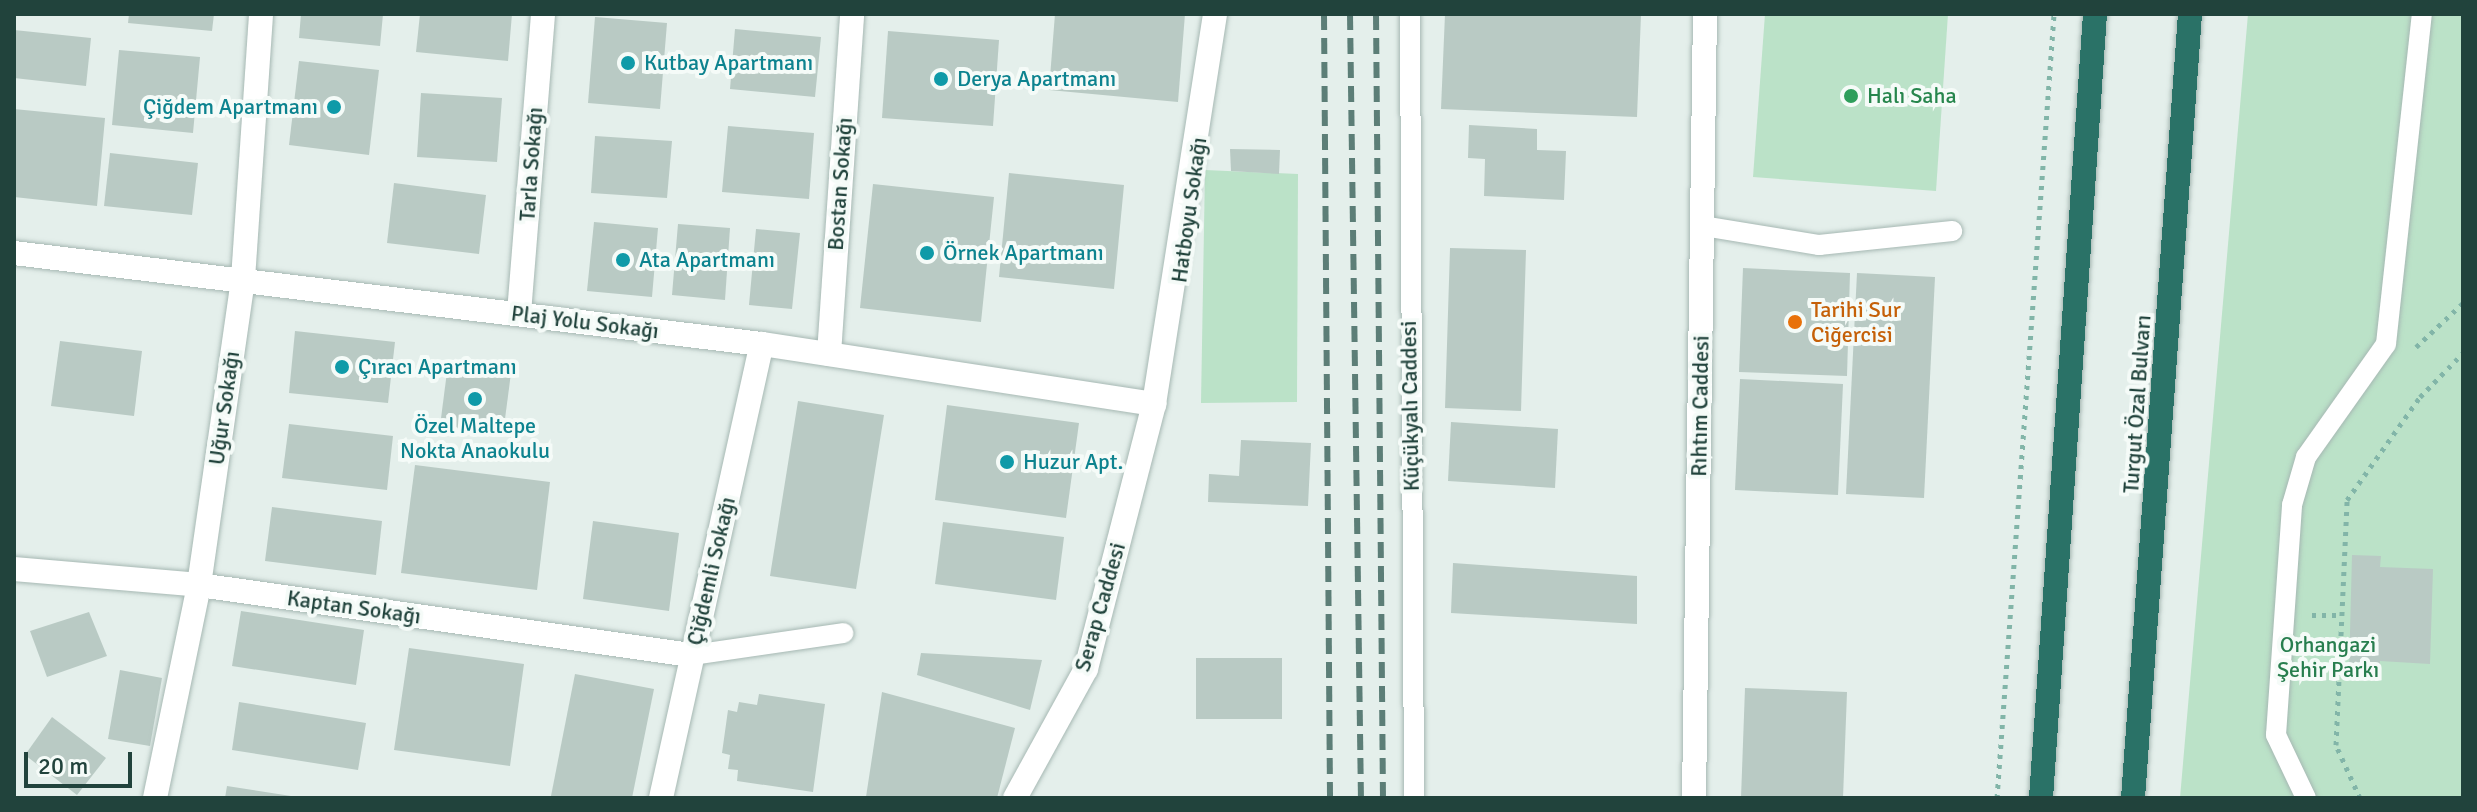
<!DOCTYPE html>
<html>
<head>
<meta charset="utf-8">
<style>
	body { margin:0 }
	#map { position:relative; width:2477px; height:812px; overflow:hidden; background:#e4efeb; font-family:Signika,sans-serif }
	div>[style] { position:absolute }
	.green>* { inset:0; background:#bbe2c8 }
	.building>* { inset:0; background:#b9cac4 }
	.path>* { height:5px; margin-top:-2.5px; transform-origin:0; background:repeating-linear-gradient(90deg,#82b5a8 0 4px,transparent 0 10px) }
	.roads { filter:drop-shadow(0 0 2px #a6b8b3) drop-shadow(0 0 2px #a6b8b3) }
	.lane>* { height:20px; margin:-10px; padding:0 10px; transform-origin:10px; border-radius:10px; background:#fff }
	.street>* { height:24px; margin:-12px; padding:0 12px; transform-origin:12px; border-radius:12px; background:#fff }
	.highway>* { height:24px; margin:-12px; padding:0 12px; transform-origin:12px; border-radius:12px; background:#2a7267 }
	.rail>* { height:6px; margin-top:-3px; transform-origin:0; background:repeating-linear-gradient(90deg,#5c7e77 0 16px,transparent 0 24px) }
	.dots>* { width:22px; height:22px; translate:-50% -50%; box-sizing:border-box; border:4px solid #f5fbf8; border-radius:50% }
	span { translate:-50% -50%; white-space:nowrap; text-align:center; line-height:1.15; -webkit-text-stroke:8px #f5fbf8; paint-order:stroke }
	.culture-label { font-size:22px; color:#0d838f }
	.left { translate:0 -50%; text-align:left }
	.right { translate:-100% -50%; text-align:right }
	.leisure-label { font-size:22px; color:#27864d }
	.street-label { font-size:22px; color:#21433c }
	.food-label { font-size:22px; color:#c56008 }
	.park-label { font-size:22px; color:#277e4e }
	.frame { position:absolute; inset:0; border:16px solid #21433c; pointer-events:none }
	.scale { position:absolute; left:24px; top:752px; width:108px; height:36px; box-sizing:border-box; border:4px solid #21433c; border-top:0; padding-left:10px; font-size:24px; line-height:28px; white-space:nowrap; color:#21433c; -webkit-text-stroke:6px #f5fbf8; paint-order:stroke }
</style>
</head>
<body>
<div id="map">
	<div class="green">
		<i style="clip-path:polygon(1765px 14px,1948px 14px,1936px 191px,1753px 177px)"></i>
		<i style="clip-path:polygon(2248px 14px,2463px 14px,2463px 798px,2180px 798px)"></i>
		<i style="clip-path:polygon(1205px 170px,1298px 174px,1297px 402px,1201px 403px)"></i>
	</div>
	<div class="building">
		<i style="clip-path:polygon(129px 14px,214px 14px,212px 31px,128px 23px)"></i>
		<i style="clip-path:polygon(301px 14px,383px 14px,380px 46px,299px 38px)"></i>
		<i style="clip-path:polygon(420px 14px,512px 14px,508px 61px,416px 52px)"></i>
		<i style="clip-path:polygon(1055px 14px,1185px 14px,1178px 102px,1049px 90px)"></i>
		<i style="clip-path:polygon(1445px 14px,1641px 14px,1637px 117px,1441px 109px)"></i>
		<i style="clip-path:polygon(595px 17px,667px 23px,660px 109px,588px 103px)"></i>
		<i style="clip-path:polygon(735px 29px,821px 37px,815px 97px,730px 89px)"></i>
		<i style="clip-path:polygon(14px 30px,91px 38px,86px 86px,14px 78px)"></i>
		<i style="clip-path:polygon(888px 31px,999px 40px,993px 126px,882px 118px)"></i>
		<i style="clip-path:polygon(119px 50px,200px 57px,193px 133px,112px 125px)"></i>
		<i style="clip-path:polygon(299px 61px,379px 70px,369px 155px,289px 145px)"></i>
		<i style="clip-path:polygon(421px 93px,502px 98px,497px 162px,417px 157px)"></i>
		<i style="clip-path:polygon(14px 109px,105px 118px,97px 206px,14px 197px)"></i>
		<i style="clip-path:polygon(1469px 125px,1537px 129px,1537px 150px,1566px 151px,1564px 200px,1484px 196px,1485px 159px,1468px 158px)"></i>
		<i style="clip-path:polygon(728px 126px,814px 133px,809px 199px,722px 192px)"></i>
		<i style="clip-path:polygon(595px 136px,672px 141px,667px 198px,591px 193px)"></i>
		<i style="clip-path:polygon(1230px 149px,1280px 150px,1279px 174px,1231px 171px)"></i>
		<i style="clip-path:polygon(110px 153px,198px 163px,192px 215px,104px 206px)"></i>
		<i style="clip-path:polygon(1009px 173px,1124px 185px,1114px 289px,999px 277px)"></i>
		<i style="clip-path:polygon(394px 183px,486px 195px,479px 254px,387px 243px)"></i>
		<i style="clip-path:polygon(873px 184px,994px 197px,981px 322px,860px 308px)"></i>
		<i style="clip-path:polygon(594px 222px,658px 228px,652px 297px,587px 291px)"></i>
		<i style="clip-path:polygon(678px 224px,730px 228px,725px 300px,672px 295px)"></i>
		<i style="clip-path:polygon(756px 229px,800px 233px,792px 309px,749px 305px)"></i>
		<i style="clip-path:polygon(1450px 248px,1526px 250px,1521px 411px,1445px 408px)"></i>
		<i style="clip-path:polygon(1743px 268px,1850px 273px,1847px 376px,1739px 372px)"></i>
		<i style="clip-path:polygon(1857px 273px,1935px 277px,1924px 498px,1846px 494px)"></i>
		<i style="clip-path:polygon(295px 331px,395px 342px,388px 403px,289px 393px)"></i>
		<i style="clip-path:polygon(60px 341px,142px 351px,134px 416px,51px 406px)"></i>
		<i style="clip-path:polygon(448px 364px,511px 373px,503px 434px,440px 426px)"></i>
		<i style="clip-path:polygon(1740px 379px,1843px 384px,1838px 495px,1735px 490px)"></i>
		<i style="clip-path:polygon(798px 401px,884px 415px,856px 589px,770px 576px)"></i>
		<i style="clip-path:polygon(947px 405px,1079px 423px,1066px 518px,935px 500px)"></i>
		<i style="clip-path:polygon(1451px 422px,1558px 429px,1555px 488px,1448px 481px)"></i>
		<i style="clip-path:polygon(289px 424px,393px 436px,387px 490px,282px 478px)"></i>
		<i style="clip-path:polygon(1241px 440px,1311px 443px,1308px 506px,1208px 502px,1209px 474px,1239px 476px)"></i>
		<i style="clip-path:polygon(415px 465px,550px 482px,537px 590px,401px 573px)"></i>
		<i style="clip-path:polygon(272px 507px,382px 521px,376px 575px,265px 561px)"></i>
		<i style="clip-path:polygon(593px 521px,679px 533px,669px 611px,583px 599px)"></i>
		<i style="clip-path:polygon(943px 522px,1064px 537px,1056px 600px,935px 584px)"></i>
		<i style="clip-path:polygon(2352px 555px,2381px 556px,2380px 567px,2433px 569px,2430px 664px,2380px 661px,2379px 673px,2349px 671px)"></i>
		<i style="clip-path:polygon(1453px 563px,1637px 576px,1637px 624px,1451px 613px)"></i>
		<i style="clip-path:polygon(241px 611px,364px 630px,356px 685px,232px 666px)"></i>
		<i style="clip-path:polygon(89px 612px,107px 656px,47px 677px,30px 631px)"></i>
		<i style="clip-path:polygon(409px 648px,524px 664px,510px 766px,394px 750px)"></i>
		<i style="clip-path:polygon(921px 653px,1042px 660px,1030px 710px,917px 675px)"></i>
		<i style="clip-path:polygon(1196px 658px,1282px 658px,1282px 719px,1196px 719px)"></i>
		<i style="clip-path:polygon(120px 670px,162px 678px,150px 746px,108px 739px)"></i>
		<i style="clip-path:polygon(575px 674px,654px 689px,632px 798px,551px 796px)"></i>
		<i style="clip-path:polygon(1745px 688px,1847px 692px,1843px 798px,1741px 798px)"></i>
		<i style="clip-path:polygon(882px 692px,1015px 728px,997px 798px,866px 797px)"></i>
		<i style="clip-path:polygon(759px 694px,825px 704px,813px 792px,737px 781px,738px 770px,728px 769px,730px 755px,722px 753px,728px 710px,737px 712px,739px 702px,757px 705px)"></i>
		<i style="clip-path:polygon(239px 702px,366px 723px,358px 770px,232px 750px)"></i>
		<i style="clip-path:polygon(52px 717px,106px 758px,77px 795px,25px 755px)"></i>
		<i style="clip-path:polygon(227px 786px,291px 796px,291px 798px,225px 798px)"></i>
	</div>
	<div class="path">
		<i style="left:2416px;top:347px;width:64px;rotate:-43.1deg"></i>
		<i style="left:2312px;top:615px;width:27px"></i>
		<i style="left:1997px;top:798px;width:786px;rotate:-85.84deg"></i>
		<i style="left:2360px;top:798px;width:58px;rotate:-114.4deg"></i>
		<i style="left:2336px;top:745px;width:245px;rotate:-87.4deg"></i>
		<i style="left:2347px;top:500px;width:126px;rotate:-54.7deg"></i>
		<i style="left:2420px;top:397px;width:62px;rotate:-45.7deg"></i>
	</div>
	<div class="roads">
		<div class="lane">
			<i style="left:1410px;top:14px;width:784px;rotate:89.71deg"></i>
			<i style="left:1703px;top:226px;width:118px;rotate:9.3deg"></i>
			<i style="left:1819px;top:245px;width:134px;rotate:-6deg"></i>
			<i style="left:693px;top:655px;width:152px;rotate:-8.3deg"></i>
			<i style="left:2306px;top:798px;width:70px;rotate:-115.5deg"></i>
			<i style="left:2276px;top:735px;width:231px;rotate:-86deg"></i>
			<i style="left:2292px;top:505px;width:50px;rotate:-73.7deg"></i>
			<i style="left:2306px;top:457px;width:138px;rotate:-54.7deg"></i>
			<i style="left:2386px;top:344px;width:332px;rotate:-83.8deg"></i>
		</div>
		<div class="street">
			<i style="left:14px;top:253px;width:754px;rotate:6.94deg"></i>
			<i style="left:762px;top:344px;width:397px;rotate:8.7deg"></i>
			<i style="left:519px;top:313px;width:300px;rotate:-85.4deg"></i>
			<i style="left:829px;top:354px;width:341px;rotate:-86.1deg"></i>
			<i style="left:14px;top:569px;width:186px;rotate:4.9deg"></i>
			<i style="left:199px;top:585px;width:499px;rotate:8.1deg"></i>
			<i style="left:155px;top:798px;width:217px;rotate:-78.3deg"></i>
			<i style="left:199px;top:585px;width:309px;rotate:-81.8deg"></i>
			<i style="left:243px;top:279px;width:266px;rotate:-86.1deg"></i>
			<i style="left:661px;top:798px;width:465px;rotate:-77.5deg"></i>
			<i style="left:1015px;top:798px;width:147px;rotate:-61.2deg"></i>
			<i style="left:1086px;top:669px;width:274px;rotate:-75.6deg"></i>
			<i style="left:1154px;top:404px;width:395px;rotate:-81.1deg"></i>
			<i style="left:1694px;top:798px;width:784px;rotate:-89.2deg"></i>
		</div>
		<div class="highway">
			<i style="left:2041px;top:798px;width:786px;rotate:-86.06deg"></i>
			<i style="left:2133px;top:798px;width:786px;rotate:-85.84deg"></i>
		</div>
	</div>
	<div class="rail">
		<i style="left:1324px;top:14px;width:784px;rotate:89.56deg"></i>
		<i style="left:1350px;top:14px;width:784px;rotate:89.2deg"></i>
		<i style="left:1376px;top:14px;width:784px;rotate:89.49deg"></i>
	</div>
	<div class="dots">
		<i style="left:628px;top:63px;background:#0f9aa8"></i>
		<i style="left:941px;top:79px;background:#0f9aa8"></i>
		<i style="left:1851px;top:96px;background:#2e9e5b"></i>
		<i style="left:334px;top:107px;background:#0f9aa8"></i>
		<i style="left:927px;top:253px;background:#0f9aa8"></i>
		<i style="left:623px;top:260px;background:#0f9aa8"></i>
		<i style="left:1795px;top:322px;background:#e8710a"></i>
		<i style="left:342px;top:367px;background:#0f9aa8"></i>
		<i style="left:475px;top:399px;background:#0f9aa8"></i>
		<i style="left:1007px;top:462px;background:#0f9aa8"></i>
	</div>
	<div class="culture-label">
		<span class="left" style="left:644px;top:63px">Kutbay Apartmanı</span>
		<span class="left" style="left:957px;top:79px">Derya Apartmanı</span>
		<span class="right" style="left:318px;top:107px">Çiğdem Apartmanı</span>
		<span class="left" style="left:943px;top:253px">Örnek Apartmanı</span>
		<span class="left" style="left:639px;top:260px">Ata Apartmanı</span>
		<span class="left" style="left:358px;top:367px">Çıracı Apartmanı</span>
		<span style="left:475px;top:438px">Özel Maltepe<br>Nokta Anaokulu</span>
		<span class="left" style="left:1023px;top:462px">Huzur Apt.</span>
	</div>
	<div class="leisure-label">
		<span class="left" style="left:1867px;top:96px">Halı Saha</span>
	</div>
	<div class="street-label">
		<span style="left:531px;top:164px;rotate:-86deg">Tarla Sokağı</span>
		<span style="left:840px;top:184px;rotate:-86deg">Bostan Sokağı</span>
		<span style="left:1189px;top:210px;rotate:-82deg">Hatboyu Sokağı</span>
		<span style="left:585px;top:322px;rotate:7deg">Plaj Yolu Sokağı</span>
		<span style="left:2137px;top:404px;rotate:-86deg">Turgut Özal Bulvarı</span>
		<span style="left:1410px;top:406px;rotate:-91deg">Küçükyalı Caddesi</span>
		<span style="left:1700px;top:406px;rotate:-89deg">Rıhtım Caddesi</span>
		<span style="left:224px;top:408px;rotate:-82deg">Uğur Sokağı</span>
		<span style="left:711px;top:571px;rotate:-77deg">Çiğdemli Sokağı</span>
		<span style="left:354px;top:607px;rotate:8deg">Kaptan Sokağı</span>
		<span style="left:1100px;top:607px;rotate:-74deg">Serap Caddesi</span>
	</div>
	<div class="food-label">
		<span class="left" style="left:1811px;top:322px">Tarihi Sur<br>Ciğercisi</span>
	</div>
	<div class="park-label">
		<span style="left:2328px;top:657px">Orhangazi<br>Şehir Parkı</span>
	</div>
	<div class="frame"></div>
	<div class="scale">20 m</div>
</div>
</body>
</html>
